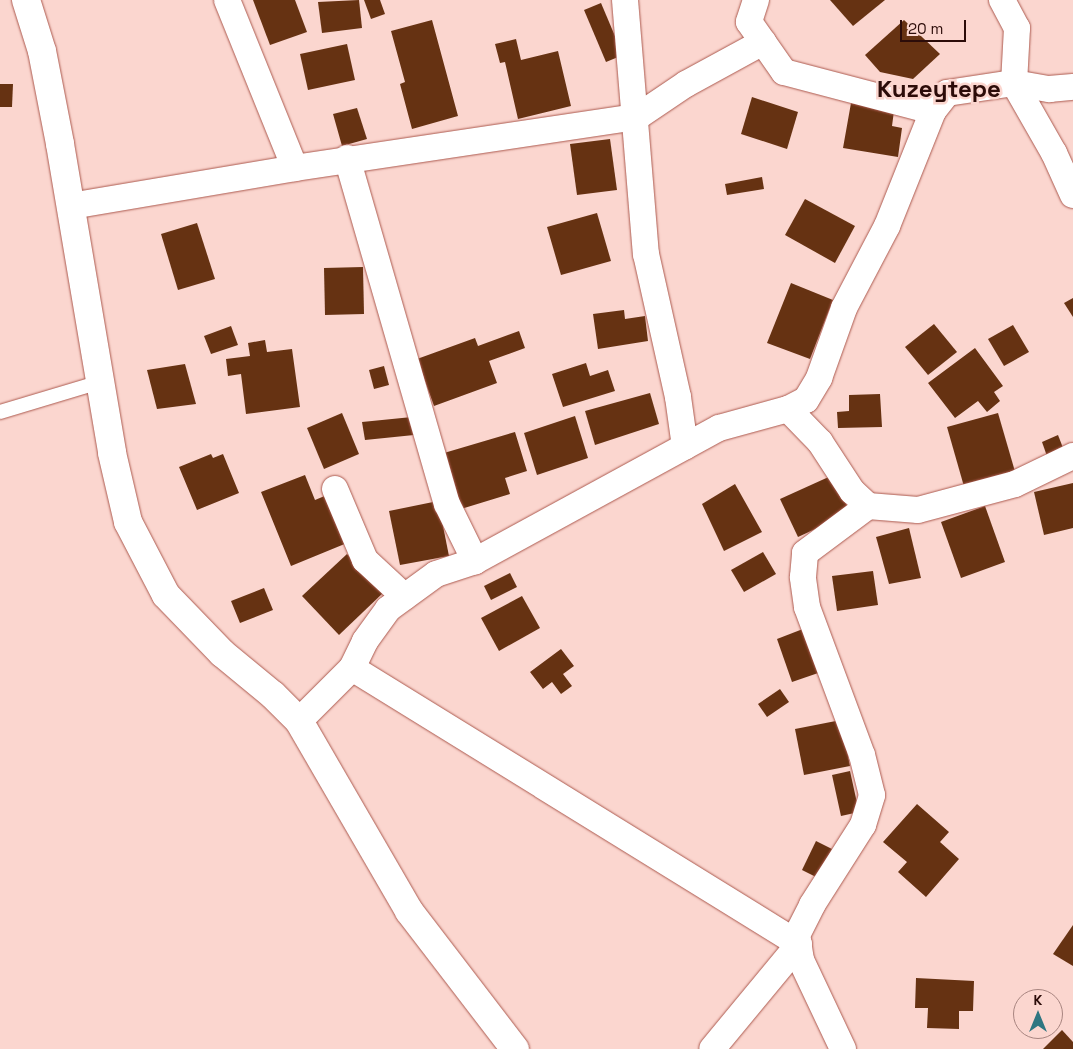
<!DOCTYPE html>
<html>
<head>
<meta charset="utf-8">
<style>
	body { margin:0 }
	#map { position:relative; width:1073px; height:1049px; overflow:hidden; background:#fbd6cf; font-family:"Space Grotesk",sans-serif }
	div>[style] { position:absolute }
	.building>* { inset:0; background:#663212 }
	.roads { filter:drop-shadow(0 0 1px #ac5a4f) drop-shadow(0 0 1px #ac5a4f) }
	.service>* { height:14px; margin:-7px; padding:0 7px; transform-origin:7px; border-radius:7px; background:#fff }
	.minor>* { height:26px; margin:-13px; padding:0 13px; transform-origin:13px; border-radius:13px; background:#fff }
	.tertiary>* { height:28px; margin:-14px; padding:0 14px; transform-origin:14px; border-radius:14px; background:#fff }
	span { translate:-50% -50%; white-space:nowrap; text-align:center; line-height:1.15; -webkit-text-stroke:5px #fbd6cf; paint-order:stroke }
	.district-label { font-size:24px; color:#2c0c09; font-weight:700 }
	.north { position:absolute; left:1013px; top:989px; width:50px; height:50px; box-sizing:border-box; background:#fbd6cf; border:1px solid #a88580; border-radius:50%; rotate:0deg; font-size:14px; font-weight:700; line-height:20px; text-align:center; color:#2c0c09 }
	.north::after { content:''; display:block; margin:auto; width:18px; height:22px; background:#2f7681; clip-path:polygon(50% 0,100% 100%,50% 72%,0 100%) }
	.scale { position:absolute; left:900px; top:20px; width:66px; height:22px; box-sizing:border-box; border:2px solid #2c0c09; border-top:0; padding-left:6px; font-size:15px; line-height:18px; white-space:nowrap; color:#2c0c09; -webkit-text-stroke:4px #fbd6cf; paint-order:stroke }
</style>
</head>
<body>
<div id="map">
	<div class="building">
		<i style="clip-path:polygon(253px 0,295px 0,307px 32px,270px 45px)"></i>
		<i style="clip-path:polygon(359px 0,362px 28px,322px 33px,318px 2px)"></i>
		<i style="clip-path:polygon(364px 0,380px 0,385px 14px,371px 19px)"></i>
		<i style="clip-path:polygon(830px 0,885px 0,853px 26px)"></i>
		<i style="clip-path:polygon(601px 3px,623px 55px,606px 62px,584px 10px)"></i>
		<i style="clip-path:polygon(432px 20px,458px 116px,412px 129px,400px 84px,405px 82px,391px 31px)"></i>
		<i style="clip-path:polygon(904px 20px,940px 54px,913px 79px,880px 72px,865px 55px)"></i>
		<i style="clip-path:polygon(516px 39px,521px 60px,558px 51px,571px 106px,518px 119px,505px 62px,500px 63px,495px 44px)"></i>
		<i style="clip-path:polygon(347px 44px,355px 80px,308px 90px,300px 54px)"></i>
		<i style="clip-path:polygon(0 84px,13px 84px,12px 107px,0 107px)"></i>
		<i style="clip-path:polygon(752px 97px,798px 112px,787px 149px,741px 134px)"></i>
		<i style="clip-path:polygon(851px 103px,894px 111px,892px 126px,902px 128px,898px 157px,843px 148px)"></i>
		<i style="clip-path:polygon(357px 108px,367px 139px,342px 146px,333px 114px)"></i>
		<i style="clip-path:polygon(610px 139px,617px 190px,577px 195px,570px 144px)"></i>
		<i style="clip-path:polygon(762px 177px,764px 189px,727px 195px,725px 184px)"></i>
		<i style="clip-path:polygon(805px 199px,855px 226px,835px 263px,785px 235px)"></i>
		<i style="clip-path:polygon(597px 213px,611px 261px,561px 275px,547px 227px)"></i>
		<i style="clip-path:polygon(197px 223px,215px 279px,178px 290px,161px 234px)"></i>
		<i style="clip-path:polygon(363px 267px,364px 314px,325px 315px,324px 268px)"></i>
		<i style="clip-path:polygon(791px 283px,833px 300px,810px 359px,767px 343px)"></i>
		<i style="clip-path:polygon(1073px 298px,1073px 317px,1064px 303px)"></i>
		<i style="clip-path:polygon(624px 310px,625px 319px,645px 316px,648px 341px,598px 349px,593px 314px)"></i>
		<i style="clip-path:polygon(934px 324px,957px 352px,928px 375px,905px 347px)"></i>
		<i style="clip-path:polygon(1013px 325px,1029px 352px,1004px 366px,988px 339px)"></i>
		<i style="clip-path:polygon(231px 326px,238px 345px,211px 354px,204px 336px)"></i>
		<i style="clip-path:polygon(519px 331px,525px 348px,489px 361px,497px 383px,434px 406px,417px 359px,475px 338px,478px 346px)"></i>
		<i style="clip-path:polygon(265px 340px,267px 352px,292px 349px,300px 407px,246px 414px,241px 374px,228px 376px,226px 359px,250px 356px,248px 343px)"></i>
		<i style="clip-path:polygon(975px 348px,1003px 386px,994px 392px,1000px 401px,987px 412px,978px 401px,955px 418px,928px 383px)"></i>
		<i style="clip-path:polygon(586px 363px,590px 376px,608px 370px,615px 391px,563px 407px,552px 374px)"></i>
		<i style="clip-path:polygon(185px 364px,196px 404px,157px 409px,147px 370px)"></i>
		<i style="clip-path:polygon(384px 366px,389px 385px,374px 389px,369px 370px)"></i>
		<i style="clip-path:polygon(650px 393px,659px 424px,595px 445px,585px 411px)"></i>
		<i style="clip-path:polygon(880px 394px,882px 427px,838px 428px,837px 412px,849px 411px,849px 395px)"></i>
		<i style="clip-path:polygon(342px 413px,359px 454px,324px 469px,307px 428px)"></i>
		<i style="clip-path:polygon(998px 413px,1016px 475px,965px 490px,947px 427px)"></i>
		<i style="clip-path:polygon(575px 416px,588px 458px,537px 475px,524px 433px)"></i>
		<i style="clip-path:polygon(412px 417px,414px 435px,365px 440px,362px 422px)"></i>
		<i style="clip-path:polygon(515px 432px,527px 471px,505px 478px,510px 494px,461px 509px,444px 453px)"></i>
		<i style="clip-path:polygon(1058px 435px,1065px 453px,1048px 459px,1042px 442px)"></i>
		<i style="clip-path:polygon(211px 454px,213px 458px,223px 454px,239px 493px,197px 510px,179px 467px)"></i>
		<i style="clip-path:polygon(305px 475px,315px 500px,327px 495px,347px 543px,291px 566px,261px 492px)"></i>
		<i style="clip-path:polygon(833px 475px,850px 513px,798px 537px,780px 499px)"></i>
		<i style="clip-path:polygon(1073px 483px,1073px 528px,1044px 535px,1034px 492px)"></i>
		<i style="clip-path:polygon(735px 484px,762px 532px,724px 551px,702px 504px)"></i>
		<i style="clip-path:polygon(438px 501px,449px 556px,400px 565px,389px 511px)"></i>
		<i style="clip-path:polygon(985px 506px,1005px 562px,961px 578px,941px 522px)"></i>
		<i style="clip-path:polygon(909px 528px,921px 578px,889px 584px,876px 537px)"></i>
		<i style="clip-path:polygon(763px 552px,776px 574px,744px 592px,731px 570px)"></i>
		<i style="clip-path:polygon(347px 554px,384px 592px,339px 635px,302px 596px)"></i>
		<i style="clip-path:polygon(873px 571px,878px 605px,837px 611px,832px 576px)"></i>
		<i style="clip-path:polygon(510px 573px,517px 587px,491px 600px,484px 586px)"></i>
		<i style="clip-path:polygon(264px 588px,273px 610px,240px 623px,231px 601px)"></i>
		<i style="clip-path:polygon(522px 596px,540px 628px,499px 651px,481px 618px)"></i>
		<i style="clip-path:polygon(808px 627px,824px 671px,792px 682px,777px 639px)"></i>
		<i style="clip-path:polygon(561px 649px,574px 666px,563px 674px,572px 686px,561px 694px,552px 682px,543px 689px,530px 672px)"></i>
		<i style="clip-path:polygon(780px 689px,789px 702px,767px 717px,758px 704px)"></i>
		<i style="clip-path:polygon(841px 720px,850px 766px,804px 775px,795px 729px)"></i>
		<i style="clip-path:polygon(850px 771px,859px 812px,841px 816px,832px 775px)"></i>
		<i style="clip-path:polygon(917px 804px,949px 832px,940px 842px,959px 859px,926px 897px,898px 872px,907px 862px,883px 842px)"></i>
		<i style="clip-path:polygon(816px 841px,832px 849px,818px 878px,802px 870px)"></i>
		<i style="clip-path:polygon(1073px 925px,1073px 966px,1053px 954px)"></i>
		<i style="clip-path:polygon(916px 978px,974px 981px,973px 1011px,959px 1011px,959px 1029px,927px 1028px,928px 1008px,915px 1008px)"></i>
		<i style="clip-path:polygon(1062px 1030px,1073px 1042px,1073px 1049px,1043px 1049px)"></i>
	</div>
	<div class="roads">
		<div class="service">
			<i style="left:0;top:412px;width:104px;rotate:-16.7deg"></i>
		</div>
		<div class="minor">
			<i style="left:227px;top:0;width:181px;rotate:68deg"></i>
			<i style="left:295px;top:168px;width:346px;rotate:-8.5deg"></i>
			<i style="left:637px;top:117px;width:59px;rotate:-34deg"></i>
			<i style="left:686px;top:84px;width:88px;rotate:-28.6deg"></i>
			<i style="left:625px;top:0;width:255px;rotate:85.3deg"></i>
			<i style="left:646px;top:254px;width:147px;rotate:77.4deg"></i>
			<i style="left:678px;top:397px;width:50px;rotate:82deg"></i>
			<i style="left:756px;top:0;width:23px;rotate:108deg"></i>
			<i style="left:749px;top:22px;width:61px;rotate:55deg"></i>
			<i style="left:784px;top:72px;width:154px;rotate:14.7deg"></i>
			<i style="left:1002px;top:0;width:32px;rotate:62deg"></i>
			<i style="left:1017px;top:28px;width:55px;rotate:93.1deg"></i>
			<i style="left:1014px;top:83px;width:81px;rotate:60.3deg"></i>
			<i style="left:1054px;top:153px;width:46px;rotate:65.7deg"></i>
			<i style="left:347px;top:158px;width:360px;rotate:73.9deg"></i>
			<i style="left:447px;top:504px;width:64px;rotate:63.8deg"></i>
			<i style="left:71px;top:206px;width:227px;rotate:-9.6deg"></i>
			<i style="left:788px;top:409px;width:46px;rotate:45.9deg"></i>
			<i style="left:820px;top:442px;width:59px;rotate:56.9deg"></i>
			<i style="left:852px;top:491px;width:22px;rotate:43deg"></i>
			<i style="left:868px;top:506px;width:50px;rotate:4.6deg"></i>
			<i style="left:918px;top:510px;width:100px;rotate:-15deg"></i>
			<i style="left:1015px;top:484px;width:64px;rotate:-25.8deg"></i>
			<i style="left:335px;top:489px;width:77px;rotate:67.1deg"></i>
			<i style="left:365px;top:560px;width:54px;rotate:42.8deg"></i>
			<i style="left:352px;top:668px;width:525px;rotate:31.69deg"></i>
			<i style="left:799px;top:944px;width:136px;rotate:129.6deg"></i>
			<i style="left:299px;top:721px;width:75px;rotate:-45deg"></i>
			<i style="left:352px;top:668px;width:30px;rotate:-64deg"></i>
			<i style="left:365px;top:641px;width:39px;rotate:-54deg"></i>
			<i style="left:388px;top:609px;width:59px;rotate:-36.1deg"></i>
			<i style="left:436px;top:574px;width:41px;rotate:-18.4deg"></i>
			<i style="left:475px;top:561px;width:278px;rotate:-28.6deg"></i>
			<i style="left:719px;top:428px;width:72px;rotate:-15.4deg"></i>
			<i style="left:788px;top:409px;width:20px;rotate:-27deg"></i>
			<i style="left:806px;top:400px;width:26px;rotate:-59deg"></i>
			<i style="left:819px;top:378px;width:74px;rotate:-70.3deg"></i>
			<i style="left:844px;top:308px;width:93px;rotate:-62.3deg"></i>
			<i style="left:887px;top:226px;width:124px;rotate:-68.2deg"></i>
			<i style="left:933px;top:111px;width:23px;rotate:-52deg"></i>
			<i style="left:947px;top:93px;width:68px;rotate:-8.5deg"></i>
			<i style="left:1014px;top:83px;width:36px;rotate:10deg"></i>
			<i style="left:1049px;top:89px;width:24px;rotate:-5deg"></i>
			<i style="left:843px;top:1049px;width:98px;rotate:-115.3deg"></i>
			<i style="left:801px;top:960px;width:25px;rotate:-99deg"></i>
			<i style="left:797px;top:935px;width:34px;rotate:-63deg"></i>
			<i style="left:812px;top:905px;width:95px;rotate:-57.5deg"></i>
			<i style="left:863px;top:825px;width:31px;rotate:-73deg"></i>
			<i style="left:872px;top:795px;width:41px;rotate:-104deg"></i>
			<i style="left:862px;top:755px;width:158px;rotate:-110.4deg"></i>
			<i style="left:807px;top:607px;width:30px;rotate:-98deg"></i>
			<i style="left:803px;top:577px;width:24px;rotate:-85deg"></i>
			<i style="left:805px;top:553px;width:79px;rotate:-36.7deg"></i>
		</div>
		<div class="tertiary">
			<i style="left:26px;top:0;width:53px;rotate:72.6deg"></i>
			<i style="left:42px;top:51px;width:95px;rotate:79deg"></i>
			<i style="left:60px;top:144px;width:313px;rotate:80.4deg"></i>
			<i style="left:112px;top:453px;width:71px;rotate:76.9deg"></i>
			<i style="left:128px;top:522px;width:82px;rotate:62.5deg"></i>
			<i style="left:166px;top:595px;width:81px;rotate:46deg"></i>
			<i style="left:222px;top:653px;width:66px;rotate:39.5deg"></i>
			<i style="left:273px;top:695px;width:37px;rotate:45deg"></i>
			<i style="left:299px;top:721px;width:220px;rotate:59.9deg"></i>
			<i style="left:409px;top:911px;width:174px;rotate:52.5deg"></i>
		</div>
	</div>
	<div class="district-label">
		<span style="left:939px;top:89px">Kuzeytepe</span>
	</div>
	<div class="north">K</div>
	<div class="scale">20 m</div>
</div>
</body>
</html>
